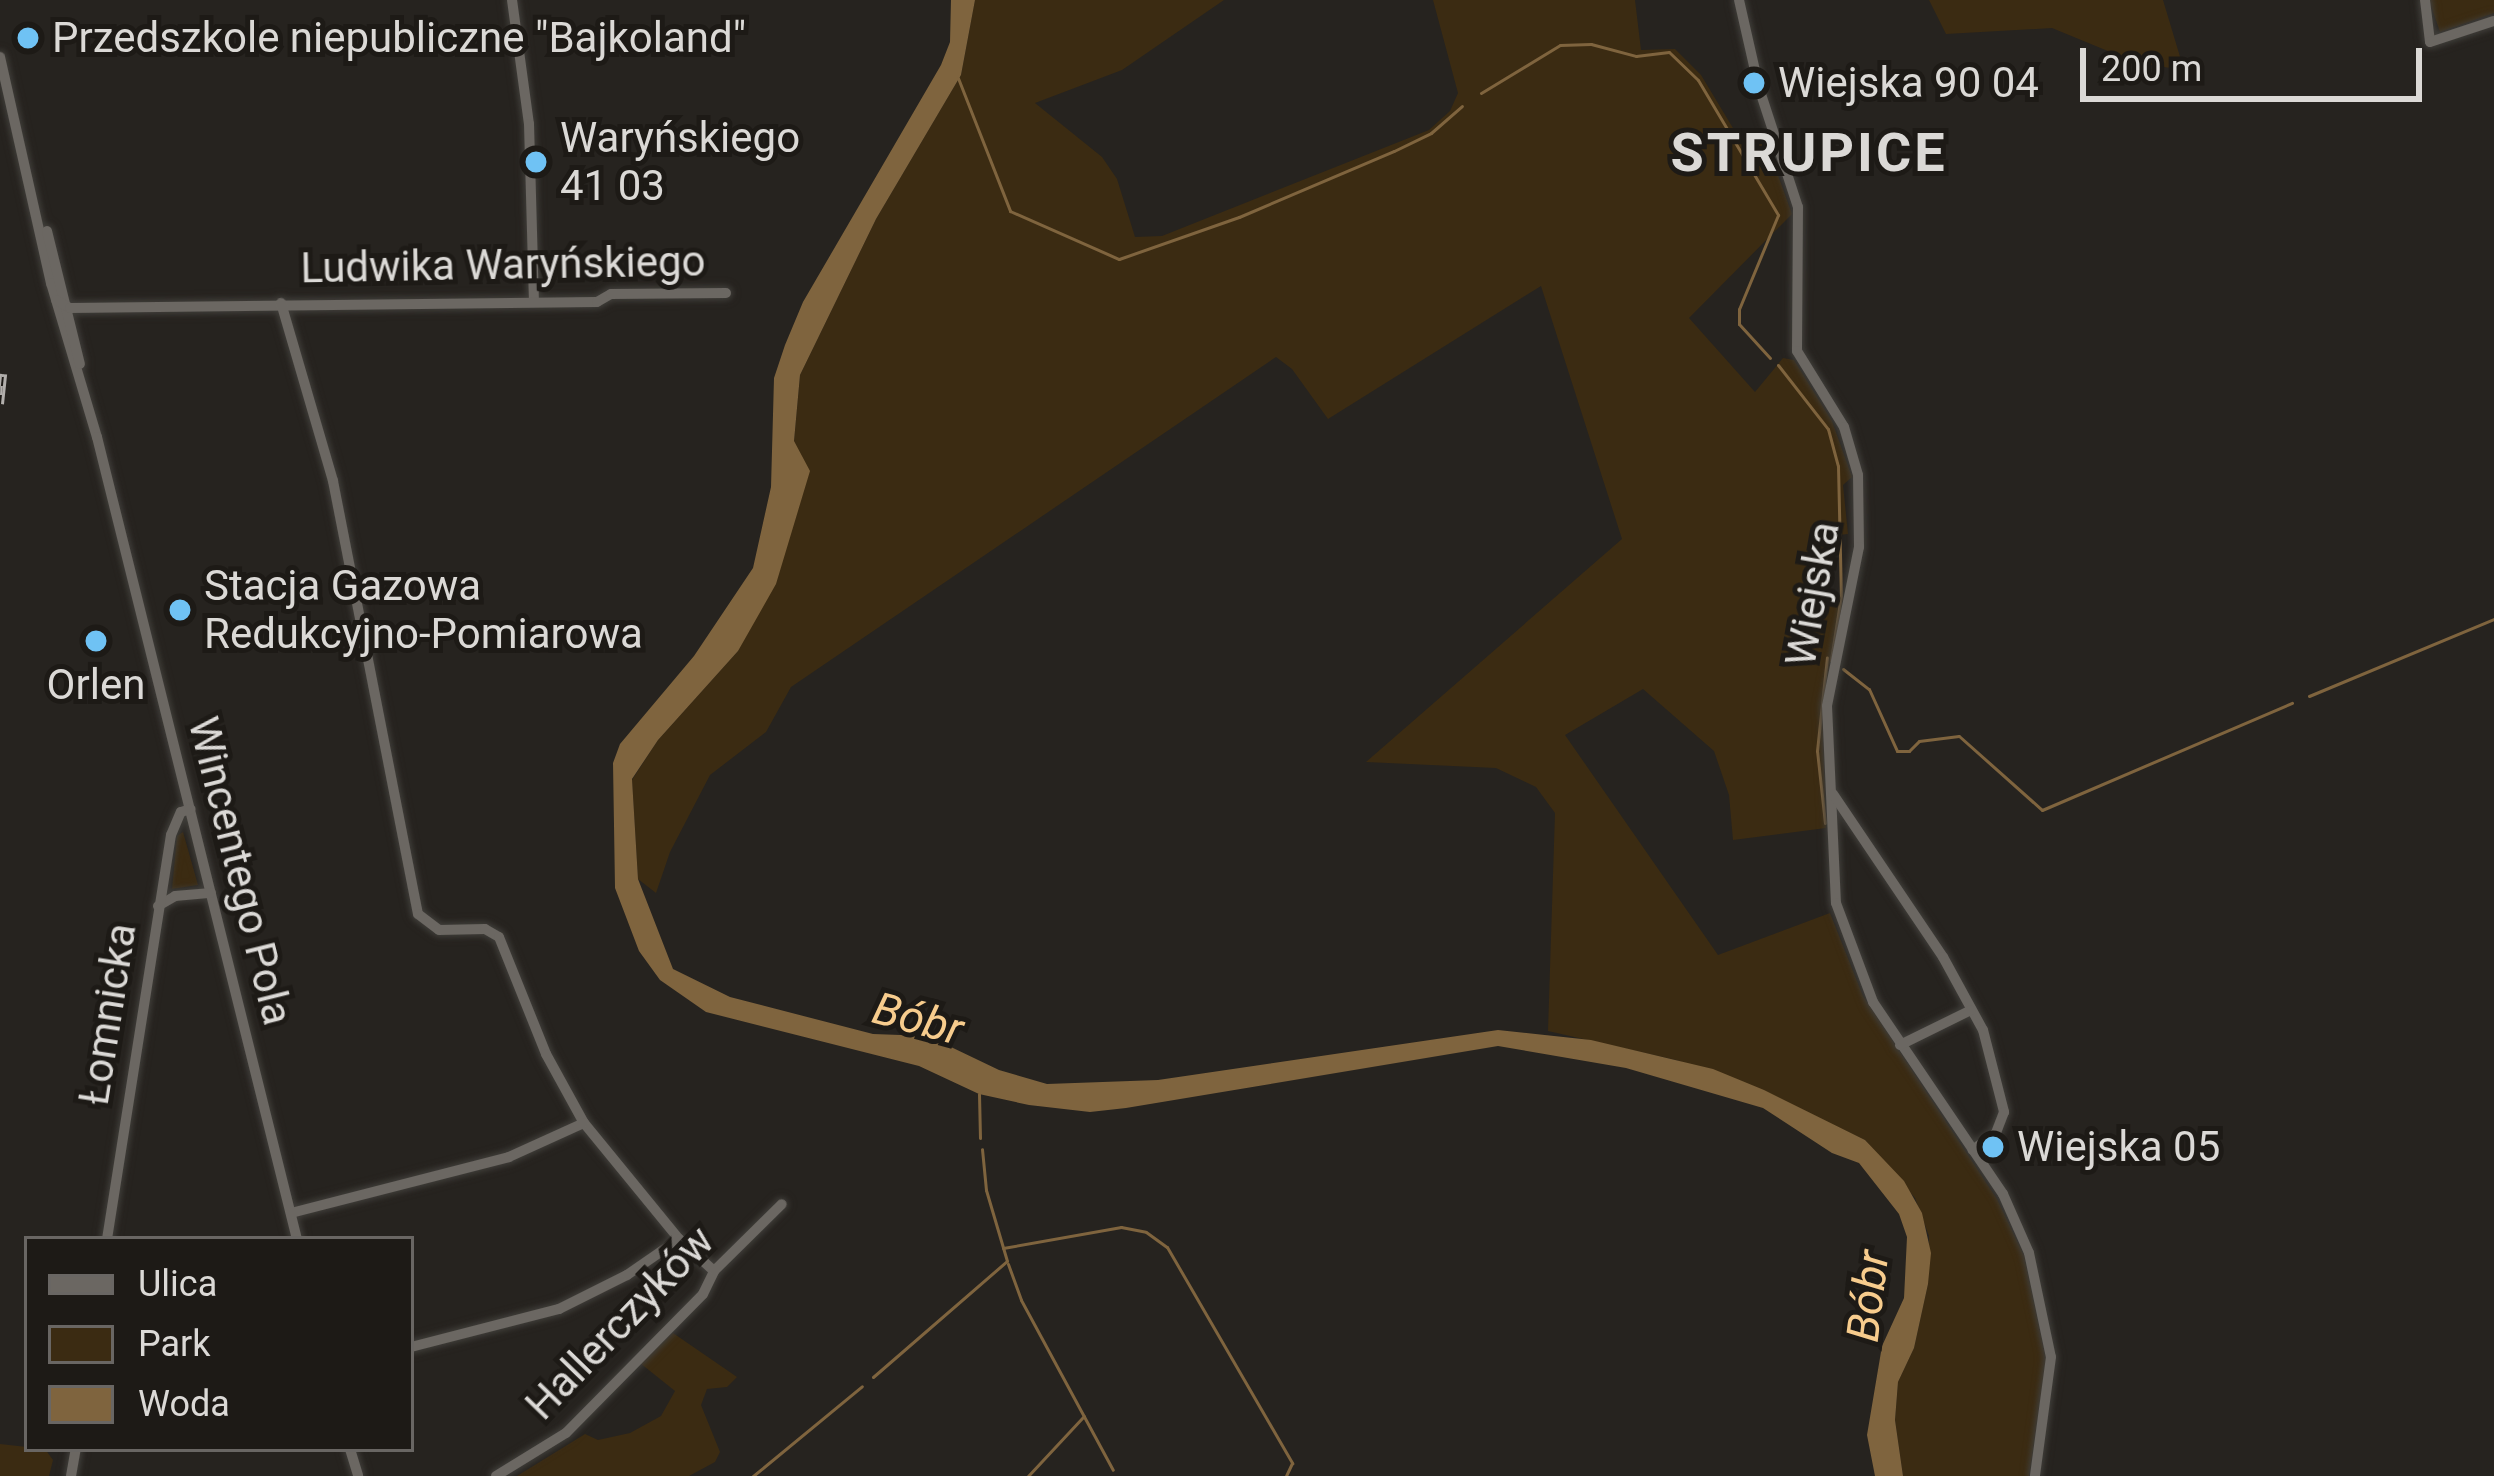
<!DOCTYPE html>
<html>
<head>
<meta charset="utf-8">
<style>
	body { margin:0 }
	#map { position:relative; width:2494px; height:1476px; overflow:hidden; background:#26231f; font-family:Roboto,sans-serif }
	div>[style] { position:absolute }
	.green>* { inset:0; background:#3b2b12 }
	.water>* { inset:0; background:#7f643e }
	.stream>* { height:3px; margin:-1.5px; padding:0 1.5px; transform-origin:1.5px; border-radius:1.5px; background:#7f643e }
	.roads { filter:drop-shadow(0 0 3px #403e3a) drop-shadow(0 0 3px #403e3a) }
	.minor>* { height:10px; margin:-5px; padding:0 5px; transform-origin:5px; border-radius:5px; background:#6b6762 }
	.rail>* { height:8px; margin-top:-4px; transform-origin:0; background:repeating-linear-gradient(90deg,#1d1a16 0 9px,#b2afac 0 18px); box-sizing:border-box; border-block:3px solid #b2afac }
	.dots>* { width:33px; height:33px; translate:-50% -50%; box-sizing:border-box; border:6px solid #1d1a16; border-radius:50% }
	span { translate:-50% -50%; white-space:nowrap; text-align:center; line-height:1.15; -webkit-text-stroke:10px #1d1a16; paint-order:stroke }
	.poi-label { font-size:42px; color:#dbd9d6 }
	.left { translate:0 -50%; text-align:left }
	.street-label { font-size:42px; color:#dbd9d6 }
	.water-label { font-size:45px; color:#f7cc8d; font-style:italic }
	.district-label { font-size:54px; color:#dbd9d6; font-weight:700; letter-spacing:3px }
	.legend { position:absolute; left:24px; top:1236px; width:390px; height:216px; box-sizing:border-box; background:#1d1a16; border:3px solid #696663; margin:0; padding:15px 21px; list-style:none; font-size:36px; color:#dbd9d6 }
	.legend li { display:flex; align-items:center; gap:24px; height:60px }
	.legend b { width:60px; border:3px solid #696663 }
	.scale { position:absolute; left:2080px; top:48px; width:342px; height:54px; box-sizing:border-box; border:6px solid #dbd9d6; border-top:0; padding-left:15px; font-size:36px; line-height:42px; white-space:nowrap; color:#dbd9d6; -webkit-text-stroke:9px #1d1a16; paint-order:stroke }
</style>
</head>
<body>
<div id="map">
	<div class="green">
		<i style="clip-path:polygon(975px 0,1224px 0,1122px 70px,1035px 103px,1102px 157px,1117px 179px,1135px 237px,1162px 236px,1429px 130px,1450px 111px,1458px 93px,1433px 0,1635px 0,1641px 50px,1675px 49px,1701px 75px,1742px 143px,1765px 139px,1792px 214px,1689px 318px,1755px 392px,1783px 358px,1794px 360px,1832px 421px,1852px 477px,1843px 485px,1848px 534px,1830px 536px,1820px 555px,1831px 591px,1843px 598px,1822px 702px,1826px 828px,1733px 840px,1729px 795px,1714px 751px,1643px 689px,1565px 735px,1718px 955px,1830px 913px,1863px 996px,1997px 1199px,2024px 1256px,2046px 1360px,2029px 1476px,1903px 1476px,1895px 1420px,1898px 1382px,1914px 1348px,1928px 1284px,1929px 1236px,1915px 1198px,1865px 1140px,1739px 1081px,1676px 1060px,1548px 1031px,1555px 813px,1536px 787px,1496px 768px,1366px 762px,1622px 539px,1541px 286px,1328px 419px,1292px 369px,1276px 357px,791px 687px,766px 732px,710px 775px,670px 852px,656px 893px,638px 879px,632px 780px,658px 740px,738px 651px,794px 441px,800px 375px,876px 219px,961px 75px)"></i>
		<i style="clip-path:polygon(1929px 0,2163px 0,2184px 70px,2137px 63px,2052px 28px,1946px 34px)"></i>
		<i style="clip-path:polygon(2429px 0,2494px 0,2494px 13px,2440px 32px)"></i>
		<i style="clip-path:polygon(183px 832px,198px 885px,172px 889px,177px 836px)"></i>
		<i style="clip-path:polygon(673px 1333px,737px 1377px,727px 1387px,707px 1389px,701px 1405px,720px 1452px,715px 1462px,689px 1476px,517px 1476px,585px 1434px,598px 1440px,630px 1433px,661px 1416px,675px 1391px,640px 1363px)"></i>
		<i style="clip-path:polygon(0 1444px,45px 1449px,53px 1460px,49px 1476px,0 1476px)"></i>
	</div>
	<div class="water">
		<i style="clip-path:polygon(951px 0,975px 0,961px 75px,876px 219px,800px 375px,794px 441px,810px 471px,776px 584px,738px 651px,658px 740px,632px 779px,638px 879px,673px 969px,730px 997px,873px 1034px,928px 1036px,999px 1070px,1047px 1084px,1158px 1080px,1498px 1030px,1591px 1040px,1713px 1069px,1764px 1090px,1865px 1140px,1904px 1181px,1922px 1213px,1931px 1253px,1928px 1284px,1914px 1348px,1898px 1382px,1895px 1420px,1903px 1476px,1875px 1476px,1867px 1435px,1882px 1346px,1904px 1298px,1907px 1237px,1899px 1214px,1859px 1163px,1832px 1153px,1763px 1108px,1626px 1068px,1498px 1046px,1126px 1108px,1090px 1112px,1029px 1105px,979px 1094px,919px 1066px,706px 1012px,660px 980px,639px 951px,615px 888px,613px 763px,620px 744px,694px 656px,753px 568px,771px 487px,774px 378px,785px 345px,803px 302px,941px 65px,950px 42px)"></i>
	</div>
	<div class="stream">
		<i style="left:958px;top:78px;width:143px;rotate:68.6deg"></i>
		<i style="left:1010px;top:211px;width:119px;rotate:23.8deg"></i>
		<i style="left:1119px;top:259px;width:127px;rotate:-19.3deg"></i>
		<i style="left:1239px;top:217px;width:168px;rotate:-23.1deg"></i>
		<i style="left:1394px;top:151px;width:41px;rotate:-25.9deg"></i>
		<i style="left:1431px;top:133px;width:41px;rotate:-41.1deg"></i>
		<i style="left:1481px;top:93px;width:92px;rotate:-31.3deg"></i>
		<i style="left:1560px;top:45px;width:31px;rotate:-2deg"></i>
		<i style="left:1591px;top:44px;width:47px;rotate:14.9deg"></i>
		<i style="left:1636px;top:56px;width:33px;rotate:-7deg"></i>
		<i style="left:1669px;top:52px;width:40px;rotate:44deg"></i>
		<i style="left:1698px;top:80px;width:157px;rotate:59.3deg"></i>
		<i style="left:1778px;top:215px;width:102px;rotate:112.5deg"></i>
		<i style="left:1739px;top:309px;width:15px;rotate:90deg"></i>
		<i style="left:1739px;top:324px;width:46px;rotate:47.6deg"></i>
		<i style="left:1778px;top:365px;width:81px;rotate:52deg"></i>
		<i style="left:1828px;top:429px;width:38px;rotate:75deg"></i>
		<i style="left:1838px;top:466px;width:130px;rotate:88.7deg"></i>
		<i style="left:1841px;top:596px;width:65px;rotate:98.9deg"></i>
		<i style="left:1843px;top:669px;width:33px;rotate:38deg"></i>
		<i style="left:1869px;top:689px;width:68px;rotate:65.7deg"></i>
		<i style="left:1897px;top:751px;width:12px"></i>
		<i style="left:1909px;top:751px;width:14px;rotate:-45deg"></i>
		<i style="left:1919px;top:741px;width:40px;rotate:-7.1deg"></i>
		<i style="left:1959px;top:736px;width:111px;rotate:41.7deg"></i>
		<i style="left:2042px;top:810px;width:272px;rotate:-23.2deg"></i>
		<i style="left:2309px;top:696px;width:200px;rotate:-22.6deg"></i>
		<i style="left:1825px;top:823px;width:72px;rotate:-96.3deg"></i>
		<i style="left:1817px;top:751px;width:94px;rotate:-83.9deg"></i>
		<i style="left:979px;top:1094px;width:44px;rotate:88.7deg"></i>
		<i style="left:1003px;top:1248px;width:120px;rotate:-10.1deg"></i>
		<i style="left:1121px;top:1227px;width:25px;rotate:11deg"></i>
		<i style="left:1146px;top:1232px;width:26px;rotate:36deg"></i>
		<i style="left:1167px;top:1247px;width:250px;rotate:59.9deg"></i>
		<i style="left:1292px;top:1463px;width:14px;rotate:115deg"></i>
		<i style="left:1008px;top:1264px;width:38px;rotate:70deg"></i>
		<i style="left:1021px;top:1300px;width:193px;rotate:61.6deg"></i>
		<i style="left:873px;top:1377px;width:177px;rotate:-40.9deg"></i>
		<i style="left:1007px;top:1261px;width:74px;rotate:-106.5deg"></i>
		<i style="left:986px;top:1190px;width:41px;rotate:-95.6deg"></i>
		<i style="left:753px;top:1476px;width:141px;rotate:-39.5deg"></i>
		<i style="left:1028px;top:1476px;width:82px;rotate:-47deg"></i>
	</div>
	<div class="roads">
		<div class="minor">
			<i style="left:512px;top:0;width:125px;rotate:82.2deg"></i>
			<i style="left:529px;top:124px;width:178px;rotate:88.4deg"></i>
			<i style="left:1739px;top:0;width:90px;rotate:77.2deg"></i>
			<i style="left:1759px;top:88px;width:125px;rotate:71.9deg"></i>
			<i style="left:1798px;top:207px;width:144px;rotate:90.4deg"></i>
			<i style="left:1797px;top:351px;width:89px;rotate:58.3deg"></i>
			<i style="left:1844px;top:427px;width:50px;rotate:73.7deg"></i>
			<i style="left:1858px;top:475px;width:72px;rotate:89.2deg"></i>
			<i style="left:1859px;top:547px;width:162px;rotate:101.4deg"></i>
			<i style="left:1827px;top:706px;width:197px;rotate:87.4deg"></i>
			<i style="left:1836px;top:903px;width:106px;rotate:69.5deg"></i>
			<i style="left:1873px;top:1002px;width:232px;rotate:55.9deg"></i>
			<i style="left:2003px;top:1194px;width:64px;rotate:66.2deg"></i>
			<i style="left:2029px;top:1253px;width:106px;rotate:78.1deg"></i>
			<i style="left:2051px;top:1357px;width:120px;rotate:97.7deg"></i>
			<i style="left:2425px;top:0;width:42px;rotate:83.2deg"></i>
			<i style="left:2430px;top:42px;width:67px;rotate:-18.2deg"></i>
			<i style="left:0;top:57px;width:232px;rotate:77.3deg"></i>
			<i style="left:51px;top:283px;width:161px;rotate:73.4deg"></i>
			<i style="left:97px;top:437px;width:827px;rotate:76deg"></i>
			<i style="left:47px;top:231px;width:137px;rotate:76.1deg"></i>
			<i style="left:56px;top:300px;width:16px;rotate:30deg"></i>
			<i style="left:70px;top:308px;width:527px;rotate:-0.65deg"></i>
			<i style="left:597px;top:302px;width:16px;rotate:-30deg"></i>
			<i style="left:611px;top:294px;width:115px;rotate:-0.5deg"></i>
			<i style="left:281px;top:303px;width:185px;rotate:73.7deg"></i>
			<i style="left:333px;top:481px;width:441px;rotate:78.9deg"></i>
			<i style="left:418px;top:914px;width:26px;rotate:37deg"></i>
			<i style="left:439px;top:930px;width:46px;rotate:-1.2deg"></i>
			<i style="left:485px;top:929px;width:16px;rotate:30deg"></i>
			<i style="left:499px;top:937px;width:126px;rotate:68.1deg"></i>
			<i style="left:546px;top:1054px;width:79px;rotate:61.2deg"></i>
			<i style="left:584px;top:1123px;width:150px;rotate:50.7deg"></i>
			<i style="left:679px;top:1239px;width:47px;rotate:42.4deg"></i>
			<i style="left:1833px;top:794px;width:197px;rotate:56deg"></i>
			<i style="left:1943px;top:957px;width:83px;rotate:61.3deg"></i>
			<i style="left:1983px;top:1030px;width:85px;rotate:75.6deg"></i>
			<i style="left:2004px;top:1112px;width:22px;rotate:111deg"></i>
			<i style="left:1996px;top:1133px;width:29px;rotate:144deg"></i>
			<i style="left:158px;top:906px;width:20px;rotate:-30deg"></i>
			<i style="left:175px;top:896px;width:36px;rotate:-5deg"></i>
			<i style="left:1900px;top:1045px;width:79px;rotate:-26.2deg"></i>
			<i style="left:291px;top:1213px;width:225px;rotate:-14.4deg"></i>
			<i style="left:509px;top:1157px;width:82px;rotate:-24.4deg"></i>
			<i style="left:107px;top:1239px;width:409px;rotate:-81deg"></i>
			<i style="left:171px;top:835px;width:25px;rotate:-67deg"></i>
			<i style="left:181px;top:812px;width:10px;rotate:-17deg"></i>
			<i style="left:411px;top:1347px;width:153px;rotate:-14.4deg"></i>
			<i style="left:559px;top:1309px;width:76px;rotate:-26.6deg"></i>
			<i style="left:627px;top:1275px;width:63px;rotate:-34.7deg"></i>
			<i style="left:350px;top:1449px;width:28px;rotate:73deg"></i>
			<i style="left:71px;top:1476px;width:27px;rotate:-80deg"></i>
			<i style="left:496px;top:1476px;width:82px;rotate:-31.6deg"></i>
			<i style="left:566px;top:1433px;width:195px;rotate:-45.4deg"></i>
			<i style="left:703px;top:1294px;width:25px;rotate:-64deg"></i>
			<i style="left:714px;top:1271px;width:95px;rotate:-44.6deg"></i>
		</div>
	</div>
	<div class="rail">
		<i style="left:0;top:404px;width:30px;rotate:-84deg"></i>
	</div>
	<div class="dots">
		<i style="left:28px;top:38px;background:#6fc2f4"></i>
		<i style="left:1754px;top:83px;background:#6fc2f4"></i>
		<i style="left:536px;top:162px;background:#6fc2f4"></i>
		<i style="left:180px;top:610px;background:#6fc2f4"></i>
		<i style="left:96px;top:641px;background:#6fc2f4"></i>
		<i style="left:1993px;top:1147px;background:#6fc2f4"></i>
	</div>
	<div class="poi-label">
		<span class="left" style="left:52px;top:38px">Przedszkole niepubliczne "Bajkoland"</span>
		<span class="left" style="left:1778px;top:83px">Wiejska 90 04</span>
		<span class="left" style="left:560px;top:162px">Waryńskiego<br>41 03</span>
		<span class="left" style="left:204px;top:610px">Stacja Gazowa<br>Redukcyjno-Pomiarowa</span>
		<span style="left:96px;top:685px">Orlen</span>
		<span class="left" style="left:2017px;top:1147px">Wiejska 05</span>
	</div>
	<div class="street-label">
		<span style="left:503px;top:265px;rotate:-1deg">Ludwika Waryńskiego</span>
		<span style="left:1813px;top:594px;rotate:-80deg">Wiejska</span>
		<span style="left:240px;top:871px;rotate:76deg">Wincentego Pola</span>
		<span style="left:108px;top:1014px;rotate:-81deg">Łomnicka</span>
		<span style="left:620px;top:1323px;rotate:-46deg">Hallerczyków</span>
	</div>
	<div class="water-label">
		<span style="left:918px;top:1019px;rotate:15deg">Bóbr</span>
		<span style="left:1868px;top:1296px;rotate:-83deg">Bóbr</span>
	</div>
	<div class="district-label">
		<span style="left:1809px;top:153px">STRUPICE</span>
	</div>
	<ul class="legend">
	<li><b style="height:15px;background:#6b6762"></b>Ulica</li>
	<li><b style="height:33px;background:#3b2b12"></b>Park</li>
	<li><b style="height:33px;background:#7f643e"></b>Woda</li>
	</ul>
	<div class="scale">200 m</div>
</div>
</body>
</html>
